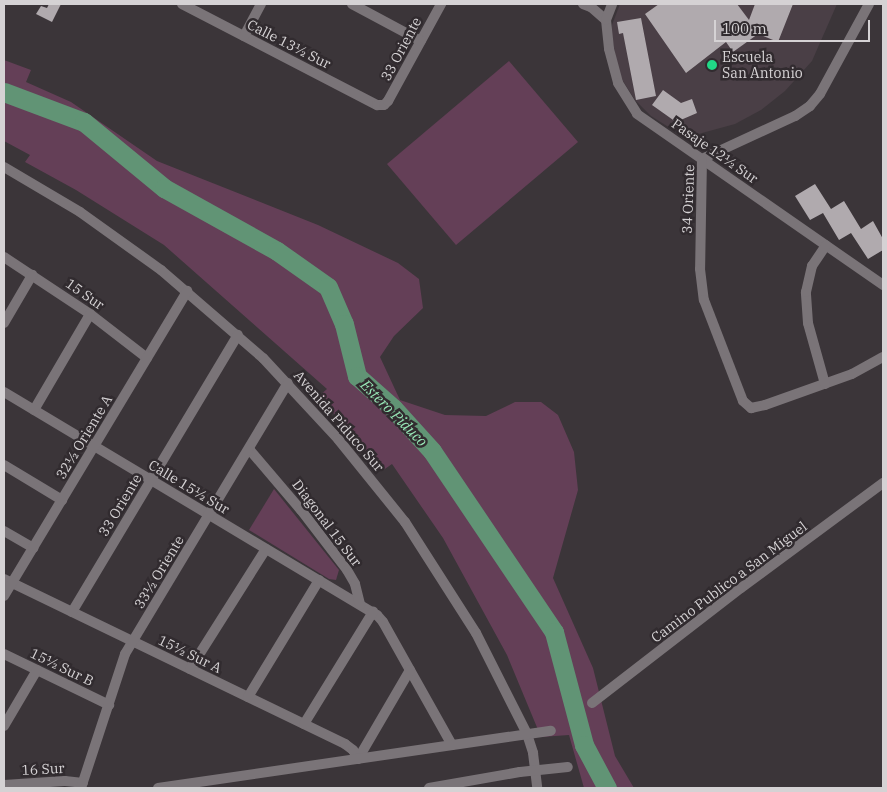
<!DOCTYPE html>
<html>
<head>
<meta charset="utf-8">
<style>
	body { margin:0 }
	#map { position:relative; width:887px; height:792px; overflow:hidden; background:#3b3539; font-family:"IBM Plex Serif",serif }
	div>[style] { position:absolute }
	.built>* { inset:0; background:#4a3f46 }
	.green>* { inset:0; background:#643f57 }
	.river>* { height:19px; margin:-9.5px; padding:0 9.5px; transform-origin:9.5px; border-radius:9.5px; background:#619475 }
	.building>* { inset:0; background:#b0aaae }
	.minor>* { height:10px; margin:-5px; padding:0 5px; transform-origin:5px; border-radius:5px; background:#7a7478 }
	.dots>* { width:14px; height:14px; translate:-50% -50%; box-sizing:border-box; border:2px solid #312b2f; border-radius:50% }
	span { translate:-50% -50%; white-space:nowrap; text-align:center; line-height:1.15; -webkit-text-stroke:5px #312b2f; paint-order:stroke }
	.street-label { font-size:14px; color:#d5d2d4 }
	.poi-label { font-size:14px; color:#d5d2d4 }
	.left { translate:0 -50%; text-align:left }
	.water-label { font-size:15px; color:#98e7b7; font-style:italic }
	.frame { position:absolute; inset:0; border:5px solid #d5d2d4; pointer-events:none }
	.scale { position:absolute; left:714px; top:20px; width:156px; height:22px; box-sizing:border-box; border:2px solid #d5d2d4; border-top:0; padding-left:6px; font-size:15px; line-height:18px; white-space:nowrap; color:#d5d2d4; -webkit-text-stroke:4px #312b2f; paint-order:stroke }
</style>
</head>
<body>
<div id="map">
	<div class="built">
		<i style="clip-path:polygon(620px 4px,837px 4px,812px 61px,785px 91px,761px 110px,735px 124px,691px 136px,670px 128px,651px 116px,635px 100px,623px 81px,618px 70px,612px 37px,612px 25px)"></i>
	</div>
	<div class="green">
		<i style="clip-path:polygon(4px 60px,31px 70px,26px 82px,71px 102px,157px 161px,318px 225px,398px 263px,419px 279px,423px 308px,394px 336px,380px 357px,400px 400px,445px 415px,486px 416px,515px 402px,541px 402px,558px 415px,574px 452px,578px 490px,553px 578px,593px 668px,615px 756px,634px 788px,584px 788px,569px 735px,541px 737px,507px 655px,443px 538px,392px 464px,382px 471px,319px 396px,327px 389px,164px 245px,76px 190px,25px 162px,30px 155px,4px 141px)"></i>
		<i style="clip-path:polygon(509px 61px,578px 142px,456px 245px,387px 164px)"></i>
		<i style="clip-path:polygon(274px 489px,339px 570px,336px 580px,329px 579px,249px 530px)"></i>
	</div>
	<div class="river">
		<i style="left:4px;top:92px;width:85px;rotate:20.6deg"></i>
		<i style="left:84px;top:122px;width:104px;rotate:39.5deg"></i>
		<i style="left:164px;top:188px;width:129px;rotate:29.1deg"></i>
		<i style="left:277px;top:251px;width:62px;rotate:35.2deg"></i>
		<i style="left:328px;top:287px;width:40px;rotate:66.6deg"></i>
		<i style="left:344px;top:324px;width:54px;rotate:76deg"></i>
		<i style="left:357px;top:376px;width:48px;rotate:41.6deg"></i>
		<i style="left:393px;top:408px;width:58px;rotate:47.8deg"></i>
		<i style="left:432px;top:451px;width:218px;rotate:56deg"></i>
		<i style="left:554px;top:632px;width:117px;rotate:75.1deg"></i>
		<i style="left:584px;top:745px;width:49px;rotate:61.9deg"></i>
	</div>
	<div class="building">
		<i style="clip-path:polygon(49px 4px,61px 4px,52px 22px,36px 14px,41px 6px,47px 8px)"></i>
		<i style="clip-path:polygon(659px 4px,737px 4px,749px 20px,755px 4px,793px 4px,778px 42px,758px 34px,733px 52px,726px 42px,686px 73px,645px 14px)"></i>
		<i style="clip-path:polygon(641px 18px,656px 96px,636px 100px,623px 33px,619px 34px,617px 22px)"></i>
		<i style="clip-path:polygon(663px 90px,681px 103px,692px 99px,697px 113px,676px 122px,652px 105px)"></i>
		<i style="clip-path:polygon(815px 184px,831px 209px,844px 201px,861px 229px,873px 221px,883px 239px,883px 250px,868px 259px,851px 233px,839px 240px,823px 213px,810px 220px,795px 196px)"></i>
	</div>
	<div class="minor">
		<i style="left:182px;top:4px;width:220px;rotate:27.4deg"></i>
		<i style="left:377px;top:105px;width:7px"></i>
		<i style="left:384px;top:105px;width:6px;rotate:-45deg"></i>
		<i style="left:388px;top:101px;width:111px;rotate:-61.3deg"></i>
		<i style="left:352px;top:4px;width:78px;rotate:28.2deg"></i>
		<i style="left:583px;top:4px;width:9px;rotate:21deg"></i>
		<i style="left:591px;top:7px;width:20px;rotate:41deg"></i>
		<i style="left:606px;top:20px;width:29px;rotate:84deg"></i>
		<i style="left:609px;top:49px;width:35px;rotate:75deg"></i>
		<i style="left:618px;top:83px;width:36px;rotate:58deg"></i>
		<i style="left:637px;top:114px;width:300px;rotate:34.8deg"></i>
		<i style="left:869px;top:4px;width:102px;rotate:118.6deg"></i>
		<i style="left:820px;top:94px;width:16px;rotate:130deg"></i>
		<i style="left:810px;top:106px;width:18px;rotate:146deg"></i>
		<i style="left:795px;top:116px;width:102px;rotate:155.2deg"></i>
		<i style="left:702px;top:159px;width:110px;rotate:91deg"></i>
		<i style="left:700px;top:269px;width:31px;rotate:83deg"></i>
		<i style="left:704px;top:300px;width:108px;rotate:68.9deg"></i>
		<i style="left:743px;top:401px;width:11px;rotate:41deg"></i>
		<i style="left:751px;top:408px;width:14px;rotate:-12deg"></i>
		<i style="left:765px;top:405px;width:92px;rotate:-19.6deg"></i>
		<i style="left:852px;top:374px;width:35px;rotate:-29deg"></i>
		<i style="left:606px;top:20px;width:17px;rotate:-69deg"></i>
		<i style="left:244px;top:36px;width:36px;rotate:-62deg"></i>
		<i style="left:4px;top:167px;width:88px;rotate:30.6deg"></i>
		<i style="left:80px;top:212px;width:100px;rotate:35.6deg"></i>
		<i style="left:161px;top:270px;width:135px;rotate:40.8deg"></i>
		<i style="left:263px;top:358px;width:110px;rotate:47.2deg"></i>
		<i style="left:338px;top:439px;width:107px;rotate:51.1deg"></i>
		<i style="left:405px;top:522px;width:132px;rotate:57.4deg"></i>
		<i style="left:476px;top:633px;width:113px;rotate:63.2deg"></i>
		<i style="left:527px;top:734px;width:20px;rotate:72deg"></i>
		<i style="left:533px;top:753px;width:35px;rotate:83deg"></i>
		<i style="left:4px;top:257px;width:103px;rotate:33.5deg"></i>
		<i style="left:90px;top:314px;width:72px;rotate:37.7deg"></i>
		<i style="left:4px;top:323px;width:56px;rotate:-59.7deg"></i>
		<i style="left:825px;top:384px;width:63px;rotate:-105.6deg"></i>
		<i style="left:808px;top:323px;width:31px;rotate:-94deg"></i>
		<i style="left:806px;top:292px;width:27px;rotate:-77deg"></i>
		<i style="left:812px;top:266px;width:25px;rotate:-56deg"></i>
		<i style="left:4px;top:392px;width:435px;rotate:30.9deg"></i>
		<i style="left:377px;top:615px;width:9px;rotate:49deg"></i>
		<i style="left:383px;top:622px;width:141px;rotate:60.7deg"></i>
		<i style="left:34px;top:410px;width:111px;rotate:-59.7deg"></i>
		<i style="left:249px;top:449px;width:80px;rotate:49.6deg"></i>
		<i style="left:301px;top:510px;width:76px;rotate:52.5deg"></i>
		<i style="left:347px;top:570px;width:16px;rotate:60deg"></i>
		<i style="left:355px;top:584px;width:21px;rotate:76deg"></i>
		<i style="left:4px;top:465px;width:68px;rotate:31.1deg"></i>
		<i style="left:4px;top:531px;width:34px;rotate:30deg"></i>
		<i style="left:4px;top:579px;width:379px;rotate:25.8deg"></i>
		<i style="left:345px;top:744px;width:10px;rotate:37deg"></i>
		<i style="left:353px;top:750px;width:10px;rotate:61deg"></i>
		<i style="left:4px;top:596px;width:356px;rotate:-59deg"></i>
		<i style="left:72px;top:612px;width:323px;rotate:-59.1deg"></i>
		<i style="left:4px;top:654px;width:117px;rotate:25.9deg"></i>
		<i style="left:190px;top:669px;width:142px;rotate:-57.7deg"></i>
		<i style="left:248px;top:697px;width:137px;rotate:-58.7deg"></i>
		<i style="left:592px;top:703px;width:188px;rotate:-37.7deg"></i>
		<i style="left:741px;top:588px;width:177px;rotate:-36.5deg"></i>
		<i style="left:304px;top:724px;width:132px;rotate:-58.4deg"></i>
		<i style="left:4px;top:726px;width:65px;rotate:-59.5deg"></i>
		<i style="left:358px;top:759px;width:103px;rotate:-59.7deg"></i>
		<i style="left:4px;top:785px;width:61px;rotate:-3.8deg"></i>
		<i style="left:65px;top:781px;width:18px;rotate:6deg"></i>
		<i style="left:81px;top:788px;width:141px;rotate:-71.8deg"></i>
		<i style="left:125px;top:654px;width:316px;rotate:-59deg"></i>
		<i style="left:158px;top:788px;width:397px;rotate:-8.3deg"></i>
		<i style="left:429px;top:788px;width:92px;rotate:-10deg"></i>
		<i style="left:520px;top:772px;width:48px;rotate:-5.9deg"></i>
	</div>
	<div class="dots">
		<i style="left:712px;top:65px;background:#21d887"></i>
	</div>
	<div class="street-label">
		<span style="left:289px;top:44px;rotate:27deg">Calle 13½ Sur</span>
		<span style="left:401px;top:49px;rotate:-62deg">33 Oriente</span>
		<span style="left:715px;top:151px;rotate:35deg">Pasaje 12½ Sur</span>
		<span style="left:688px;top:199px;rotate:-88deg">34 Oriente</span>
		<span style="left:85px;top:294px;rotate:35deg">15 Sur</span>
		<span style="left:339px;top:421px;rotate:49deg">Avenida Piduco Sur</span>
		<span style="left:84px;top:437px;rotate:-59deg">32½ Oriente A</span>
		<span style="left:189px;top:487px;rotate:31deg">Calle 15½ Sur</span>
		<span style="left:120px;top:505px;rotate:-59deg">33 Oriente</span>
		<span style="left:327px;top:523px;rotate:53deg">Diagonal 15 Sur</span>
		<span style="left:159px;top:572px;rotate:-59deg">33½ Oriente</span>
		<span style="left:729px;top:582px;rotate:-37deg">Camino Publico a San Miguel</span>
		<span style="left:190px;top:654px;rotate:26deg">15½ Sur A</span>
		<span style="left:62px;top:667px;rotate:26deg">15½ Sur B</span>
		<span style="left:43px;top:769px;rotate:-3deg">16 Sur</span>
	</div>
	<div class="poi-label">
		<span class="left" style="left:722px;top:65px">Escuela<br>San Antonio</span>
	</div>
	<div class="water-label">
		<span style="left:394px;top:413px;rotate:45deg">Estero Piduco</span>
	</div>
	<div class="frame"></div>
	<div class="scale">100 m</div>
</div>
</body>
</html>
